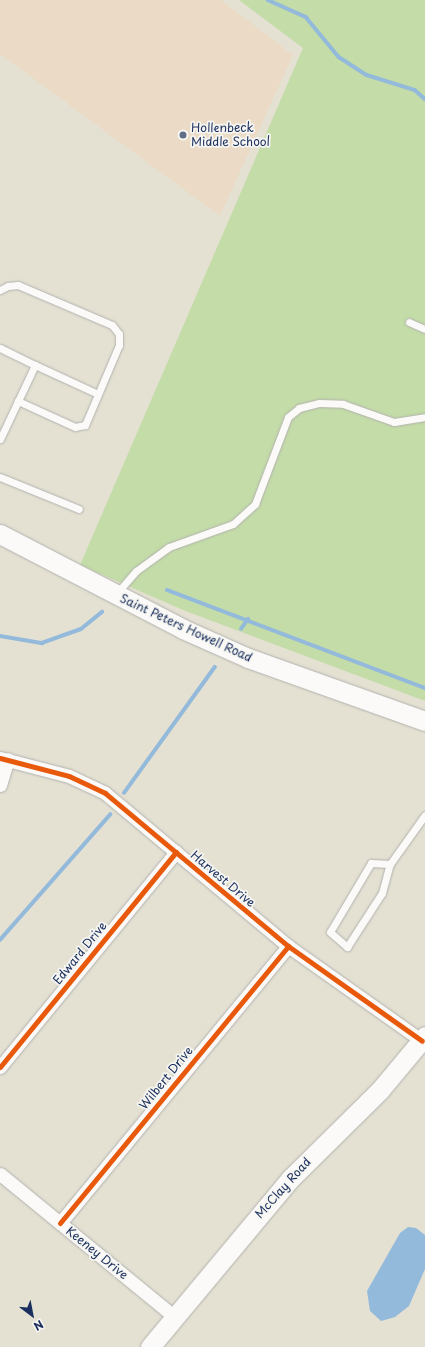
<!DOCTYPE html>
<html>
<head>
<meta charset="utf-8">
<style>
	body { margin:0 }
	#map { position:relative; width:425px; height:1347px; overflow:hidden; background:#e4e1d3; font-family:"Playpen Sans",sans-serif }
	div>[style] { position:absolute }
	.built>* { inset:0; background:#ebdbc6 }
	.green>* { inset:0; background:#c4dca8 }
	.water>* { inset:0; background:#93b9db }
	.stream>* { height:3.5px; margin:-1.75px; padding:0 1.75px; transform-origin:1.75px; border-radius:1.75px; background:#93b9db }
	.roads { filter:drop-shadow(0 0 1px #b2b2ae) drop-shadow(0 0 1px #b2b2ae) }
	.service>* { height:7px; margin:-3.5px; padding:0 3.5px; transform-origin:3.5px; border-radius:3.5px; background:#fbfaf8 }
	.minor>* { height:13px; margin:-6.5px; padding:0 6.5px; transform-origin:6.5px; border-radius:6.5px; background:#fbfaf8 }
	.secondary>* { height:19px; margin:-9.5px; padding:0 9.5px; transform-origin:9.5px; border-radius:9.5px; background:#fbfaf8 }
	.cycleway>* { height:5px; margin:-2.5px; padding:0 2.5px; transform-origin:2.5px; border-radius:2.5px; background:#e8590c }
	.dots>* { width:11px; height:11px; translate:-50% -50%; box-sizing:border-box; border:2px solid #f6f6f2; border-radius:50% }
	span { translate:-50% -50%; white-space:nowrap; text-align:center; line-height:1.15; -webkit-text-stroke:3.5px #f6f6f2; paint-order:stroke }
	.poi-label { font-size:12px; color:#1b2f5e }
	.left { translate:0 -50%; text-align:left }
	.street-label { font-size:12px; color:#1b2f5e }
	.north { position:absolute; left:12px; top:1295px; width:40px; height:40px; -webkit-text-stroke:3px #f6f6f2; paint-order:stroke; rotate:148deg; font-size:11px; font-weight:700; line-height:16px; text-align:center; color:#1b2f5e }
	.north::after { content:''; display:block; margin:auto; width:14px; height:18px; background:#1b2f5e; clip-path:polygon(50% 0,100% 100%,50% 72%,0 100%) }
</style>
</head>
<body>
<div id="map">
	<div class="built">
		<i style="clip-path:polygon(0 0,221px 0,293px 55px,220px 216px,0 54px)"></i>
	</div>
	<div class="green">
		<i style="clip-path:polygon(239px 0,425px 0,425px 701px,183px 610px,80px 565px,303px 48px)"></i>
	</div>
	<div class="water">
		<i style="clip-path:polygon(408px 1227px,416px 1228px,425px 1235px,425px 1269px,409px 1306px,395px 1317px,381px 1321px,370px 1311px,367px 1291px,400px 1233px)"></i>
	</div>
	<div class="stream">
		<i style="left:268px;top:0;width:42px;rotate:24.1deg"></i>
		<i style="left:306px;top:17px;width:52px;rotate:50.5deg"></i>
		<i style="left:339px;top:57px;width:33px;rotate:33deg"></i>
		<i style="left:367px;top:75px;width:50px;rotate:17.4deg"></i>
		<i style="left:415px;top:90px;width:13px;rotate:42deg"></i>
		<i style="left:167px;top:590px;width:276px;rotate:20.8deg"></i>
		<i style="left:241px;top:629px;width:12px;rotate:-55deg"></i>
		<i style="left:0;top:636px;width:43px;rotate:9.5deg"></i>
		<i style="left:42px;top:643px;width:41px;rotate:-19.7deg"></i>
		<i style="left:81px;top:629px;width:27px;rotate:-39deg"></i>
		<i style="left:124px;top:793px;width:155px;rotate:-54.2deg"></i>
		<i style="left:0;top:940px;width:167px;rotate:-48.7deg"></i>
	</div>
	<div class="roads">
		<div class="service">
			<i style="left:0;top:290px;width:9px;rotate:-27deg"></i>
			<i style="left:8px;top:286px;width:10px;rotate:-6deg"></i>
			<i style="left:18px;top:285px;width:102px;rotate:23.1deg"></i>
			<i style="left:112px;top:325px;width:11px;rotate:52deg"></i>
			<i style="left:119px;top:334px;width:11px;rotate:90deg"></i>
			<i style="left:119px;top:345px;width:87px;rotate:113deg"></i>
			<i style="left:85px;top:425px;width:10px;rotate:169deg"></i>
			<i style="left:75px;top:427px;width:63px;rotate:-155.5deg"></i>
			<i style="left:409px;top:322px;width:17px;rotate:24deg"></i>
			<i style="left:0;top:348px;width:39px;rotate:26deg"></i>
			<i style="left:35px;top:365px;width:82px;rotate:115.3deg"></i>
			<i style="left:35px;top:365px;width:69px;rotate:24.7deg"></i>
			<i style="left:0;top:477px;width:85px;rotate:22.1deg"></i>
			<i style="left:116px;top:594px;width:30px;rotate:-49deg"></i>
			<i style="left:136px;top:571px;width:41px;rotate:-36deg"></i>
			<i style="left:169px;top:547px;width:68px;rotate:-19.8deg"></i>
			<i style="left:233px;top:524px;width:30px;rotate:-42deg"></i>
			<i style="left:255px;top:504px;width:93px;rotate:-69.2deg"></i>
			<i style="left:288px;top:417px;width:14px;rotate:-39deg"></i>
			<i style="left:299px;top:408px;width:21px;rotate:-14deg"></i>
			<i style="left:319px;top:403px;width:24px;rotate:2deg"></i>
			<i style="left:343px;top:404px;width:54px;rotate:19.4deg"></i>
			<i style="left:394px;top:422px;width:31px;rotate:-9deg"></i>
			<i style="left:390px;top:864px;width:19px;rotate:-177deg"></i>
			<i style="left:371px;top:863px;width:80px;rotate:120.7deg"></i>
			<i style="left:330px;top:932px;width:23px;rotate:41deg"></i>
			<i style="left:347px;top:947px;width:64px;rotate:-57.1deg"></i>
			<i style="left:382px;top:893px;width:30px;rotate:-75deg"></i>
			<i style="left:390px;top:864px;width:60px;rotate:-54.5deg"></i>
		</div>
		<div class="minor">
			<i style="left:0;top:758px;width:71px;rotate:14.6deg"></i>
			<i style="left:69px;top:776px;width:40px;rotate:25deg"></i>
			<i style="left:105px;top:793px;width:239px;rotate:39.9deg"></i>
			<i style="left:288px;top:946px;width:164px;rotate:35.3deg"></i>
			<i style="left:0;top:785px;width:27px;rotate:-73deg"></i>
			<i style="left:0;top:1067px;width:278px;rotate:-50.7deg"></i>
			<i style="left:0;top:1174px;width:226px;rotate:39.3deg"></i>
			<i style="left:60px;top:1223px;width:359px;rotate:-50.5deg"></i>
		</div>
		<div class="secondary">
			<i style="left:0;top:534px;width:206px;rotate:27.4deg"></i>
			<i style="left:183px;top:629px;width:71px;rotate:24deg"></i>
			<i style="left:248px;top:658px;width:188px;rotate:19.6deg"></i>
			<i style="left:150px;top:1347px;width:219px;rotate:-50.2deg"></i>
			<i style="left:290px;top:1179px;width:127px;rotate:-44.7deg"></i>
			<i style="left:380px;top:1090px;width:70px;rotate:-50.2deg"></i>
		</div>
	</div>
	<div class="cycleway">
		<i style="left:0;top:758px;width:71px;rotate:14.6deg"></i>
		<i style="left:69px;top:776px;width:40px;rotate:25deg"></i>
		<i style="left:105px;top:793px;width:239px;rotate:39.9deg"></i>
		<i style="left:288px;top:946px;width:164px;rotate:35.3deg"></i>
		<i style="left:0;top:1067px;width:278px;rotate:-50.7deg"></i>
		<i style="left:60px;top:1223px;width:359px;rotate:-50.5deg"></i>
	</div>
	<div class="dots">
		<i style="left:183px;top:135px;background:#616d87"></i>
	</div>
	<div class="poi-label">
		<span class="left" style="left:191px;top:135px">Hollenbeck<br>Middle School</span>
	</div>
	<div class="street-label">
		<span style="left:186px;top:628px;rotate:25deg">Saint Peters Howell Road</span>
		<span style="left:223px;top:879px;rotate:40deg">Harvest Drive</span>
		<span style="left:80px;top:953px;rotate:-51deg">Edward Drive</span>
		<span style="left:166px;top:1078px;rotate:-51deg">Wilbert Drive</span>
		<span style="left:283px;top:1188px;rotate:-48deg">McClay Road</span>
		<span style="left:97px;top:1253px;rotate:39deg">Keeney Drive</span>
	</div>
	<div class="north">N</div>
</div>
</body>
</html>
